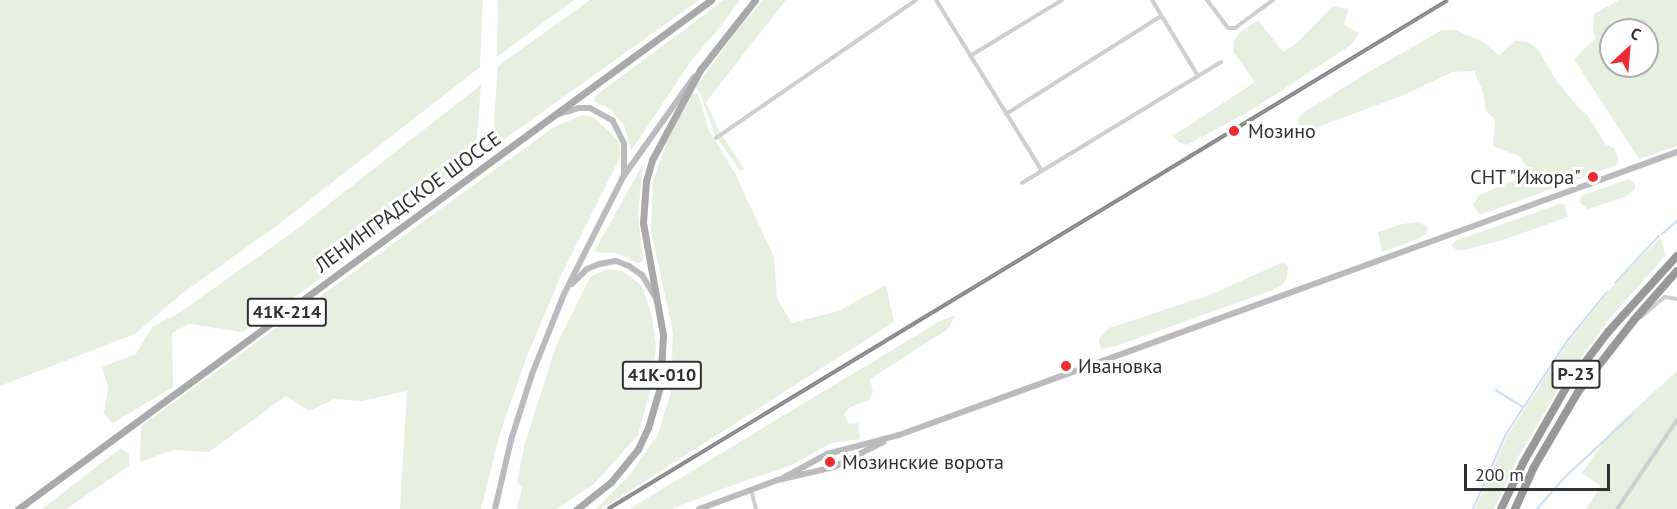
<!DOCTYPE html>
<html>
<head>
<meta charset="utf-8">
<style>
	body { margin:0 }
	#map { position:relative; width:1677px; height:509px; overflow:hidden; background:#fff; font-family:"PT Sans",sans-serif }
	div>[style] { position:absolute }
	.green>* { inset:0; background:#e7efdf }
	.stream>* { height:1.5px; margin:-0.75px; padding:0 0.75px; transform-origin:0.75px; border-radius:0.75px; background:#cadfef }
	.street>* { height:4px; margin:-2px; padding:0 2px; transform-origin:2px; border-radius:2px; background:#cecece }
	.secondary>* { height:6px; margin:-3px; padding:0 3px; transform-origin:3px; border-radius:3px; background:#bbb }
	.primary>* { height:7px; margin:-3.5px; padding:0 3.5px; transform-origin:3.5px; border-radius:3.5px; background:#a9a9a9 }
	.highway>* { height:8px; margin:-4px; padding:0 4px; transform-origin:4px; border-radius:4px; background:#989898 }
	.rail>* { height:4px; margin-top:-2px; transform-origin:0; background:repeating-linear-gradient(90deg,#fff 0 4.5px,#868686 0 9px); box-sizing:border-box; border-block:2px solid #868686 }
	.dots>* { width:16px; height:16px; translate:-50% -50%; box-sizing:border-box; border:3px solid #fff; border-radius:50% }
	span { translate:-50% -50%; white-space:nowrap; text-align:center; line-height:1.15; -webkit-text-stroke:6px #fff; paint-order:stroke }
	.shield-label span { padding:2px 4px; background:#fff; border:2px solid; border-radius:4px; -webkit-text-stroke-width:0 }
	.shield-label { font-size:18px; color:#313131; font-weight:700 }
	.poi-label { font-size:20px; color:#313131 }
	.left { translate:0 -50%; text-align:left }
	.right { translate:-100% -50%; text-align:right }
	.street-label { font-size:20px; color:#313131 }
	.north { position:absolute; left:1599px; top:18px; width:60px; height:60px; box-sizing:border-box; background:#fff; border:2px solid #adadad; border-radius:50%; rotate:26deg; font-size:16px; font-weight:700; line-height:24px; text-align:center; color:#313131 }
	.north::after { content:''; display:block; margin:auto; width:21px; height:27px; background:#f02b31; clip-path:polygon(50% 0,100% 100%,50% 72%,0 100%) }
	.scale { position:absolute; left:1464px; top:464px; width:146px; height:27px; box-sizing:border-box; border:3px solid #313131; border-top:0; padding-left:8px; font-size:18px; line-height:21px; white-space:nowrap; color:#313131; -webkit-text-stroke:4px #fff; paint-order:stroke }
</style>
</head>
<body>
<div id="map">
	<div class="green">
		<i style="clip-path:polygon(0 0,483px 0,480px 67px,279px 224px,180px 295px,135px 334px,0 386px)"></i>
		<i style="clip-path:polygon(498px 0,574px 0,497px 57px)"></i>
		<i style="clip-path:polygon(590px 0,699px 0,492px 148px,498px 66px)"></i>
		<i style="clip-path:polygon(724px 0,740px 0,718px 30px,693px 58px,631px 151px,624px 125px,609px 108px,594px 102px,595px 96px)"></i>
		<i style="clip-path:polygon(763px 0,786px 0,706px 102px,718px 129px,744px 169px,739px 170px,714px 133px,700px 93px,696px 87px,735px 33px)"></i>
		<i style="clip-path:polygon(evenodd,1619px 0,1677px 0,1677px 146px,1639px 159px,1574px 59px,1596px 38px,1593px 30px,1594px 14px,1619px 0,1611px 30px,1647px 30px,1647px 66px,1611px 66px,1611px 30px)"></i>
		<i style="clip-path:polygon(1333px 6px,1348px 9px,1344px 25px,1359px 33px,1351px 45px,1253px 109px,1187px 145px,1179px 142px,1173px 136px,1255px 82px,1233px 51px,1235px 39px,1240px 32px,1258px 20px,1283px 52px,1297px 43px)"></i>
		<i style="clip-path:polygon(1442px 30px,1455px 30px,1483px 42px,1499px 55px,1515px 41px,1528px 42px,1537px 48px,1556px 80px,1578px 107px,1588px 116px,1605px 144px,1614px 148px,1619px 160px,1617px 165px,1480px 215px,1473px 205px,1479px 195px,1520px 178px,1527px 167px,1519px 156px,1493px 146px,1495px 119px,1486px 111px,1483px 92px,1474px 71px,1452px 72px,1404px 95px,1312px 129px,1300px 128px,1298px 119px,1303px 113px,1367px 73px)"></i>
		<i style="clip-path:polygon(481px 85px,475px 162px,310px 286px,243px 332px,189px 324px,172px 333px,173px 387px,113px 423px,104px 414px,108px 386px,102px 367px,136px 354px,153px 326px,179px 313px,293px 232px)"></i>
		<i style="clip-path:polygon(698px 93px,709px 131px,735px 173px,774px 257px,777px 299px,792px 323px,838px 311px,886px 285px,894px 322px,601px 509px,596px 509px,632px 472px,658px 434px,671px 392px,673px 332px,651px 231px,653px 181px,668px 139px,693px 94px)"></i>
		<i style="clip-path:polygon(583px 115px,593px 117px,611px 133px,619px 142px,620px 157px,561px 275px,527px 356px,499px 436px,481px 509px,400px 509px,407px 391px,361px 401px,334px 399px,309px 411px,286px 396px,209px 452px,173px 450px,140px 462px,141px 426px,554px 127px)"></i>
		<i style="clip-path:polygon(643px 164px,638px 215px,643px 260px,638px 263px,616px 253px,594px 252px)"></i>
		<i style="clip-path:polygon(1629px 179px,1635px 184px,1635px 189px,1627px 196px,1588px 209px,1580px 203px,1581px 196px)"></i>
		<i style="clip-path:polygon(1562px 203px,1565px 205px,1567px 217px,1556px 221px,1509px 238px,1465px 250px,1456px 250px,1452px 246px,1455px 241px)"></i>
		<i style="clip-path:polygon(1419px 222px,1428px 228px,1426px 234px,1418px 239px,1382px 252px,1378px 232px,1402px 224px)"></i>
		<i style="clip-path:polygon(1660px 238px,1666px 255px,1610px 318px,1562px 383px,1517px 459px,1494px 509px,1475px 509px,1507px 436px,1569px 341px,1614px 285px)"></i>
		<i style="clip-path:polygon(1283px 262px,1288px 266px,1287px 277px,1283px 284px,1270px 291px,1116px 346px,1102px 349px,1099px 344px,1099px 338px,1109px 328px,1210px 295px)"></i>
		<i style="clip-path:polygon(607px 269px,623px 271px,642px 286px,652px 316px,656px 347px,651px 387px,638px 435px,594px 484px,556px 509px,517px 509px,522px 488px,517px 482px,525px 443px,556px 346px,590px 277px)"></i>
		<i style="clip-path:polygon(955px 315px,948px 329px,870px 379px,873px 392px,869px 400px,850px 407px,844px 414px,849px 424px,858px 423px,860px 439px,831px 443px,792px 465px,722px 489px,672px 509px,629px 509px,940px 321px)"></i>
		<i style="clip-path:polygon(1677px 371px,1677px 509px,1586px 509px,1601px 486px,1582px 473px,1612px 430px)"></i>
		<i style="clip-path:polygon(121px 448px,129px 454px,129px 466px,66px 509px,42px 509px)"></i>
	</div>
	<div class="stream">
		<i style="left:1662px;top:234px;width:20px;rotate:-41deg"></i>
		<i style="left:1615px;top:283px;width:64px;rotate:-46.9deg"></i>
		<i style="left:1496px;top:390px;width:32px;rotate:32deg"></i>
		<i style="left:1473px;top:509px;width:82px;rotate:-66.3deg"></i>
		<i style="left:1506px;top:434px;width:113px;rotate:-56.6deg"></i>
		<i style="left:1568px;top:340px;width:62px;rotate:-50.9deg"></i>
		<i style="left:1537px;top:509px;width:41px;rotate:-48.9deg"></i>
		<i style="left:1564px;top:478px;width:93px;rotate:-42.8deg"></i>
	</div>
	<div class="street">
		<i style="left:936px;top:0;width:201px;rotate:58.2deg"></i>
		<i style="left:1152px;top:0;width:89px;rotate:58.8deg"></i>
		<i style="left:1207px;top:0;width:35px;rotate:53deg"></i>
		<i style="left:1228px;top:28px;width:7px"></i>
		<i style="left:1235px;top:28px;width:47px;rotate:-36.4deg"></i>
		<i style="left:970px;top:56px;width:108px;rotate:-31.3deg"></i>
		<i style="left:1006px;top:114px;width:183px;rotate:-32.3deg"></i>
		<i style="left:716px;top:138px;width:243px;rotate:-34.6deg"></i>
		<i style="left:1022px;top:183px;width:233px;rotate:-31.3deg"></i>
		<i style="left:1641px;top:317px;width:31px;rotate:-40deg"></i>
		<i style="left:1665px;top:297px;width:12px;rotate:9deg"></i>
		<i style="left:751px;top:490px;width:20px;rotate:75deg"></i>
		<i style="left:1617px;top:509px;width:107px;rotate:-56deg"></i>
	</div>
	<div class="secondary">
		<i style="left:558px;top:114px;width:22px;rotate:-16deg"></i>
		<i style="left:579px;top:108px;width:11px"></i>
		<i style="left:590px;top:108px;width:26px;rotate:29deg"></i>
		<i style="left:613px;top:121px;width:25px;rotate:64deg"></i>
		<i style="left:624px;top:144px;width:31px;rotate:90deg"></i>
		<i style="left:572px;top:284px;width:21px;rotate:-45deg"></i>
		<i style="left:587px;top:269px;width:13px;rotate:-23deg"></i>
		<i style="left:599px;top:264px;width:17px;rotate:-10deg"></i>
		<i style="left:616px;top:261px;width:14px;rotate:21deg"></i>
		<i style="left:629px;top:266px;width:16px;rotate:35deg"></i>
		<i style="left:642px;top:275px;width:26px;rotate:59deg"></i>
		<i style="left:783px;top:478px;width:50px;rotate:-28.6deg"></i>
		<i style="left:827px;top:454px;width:74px;rotate:-14.8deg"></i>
		<i style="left:899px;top:435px;width:828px;rotate:-19.99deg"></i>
		<i style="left:495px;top:509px;width:71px;rotate:-76.9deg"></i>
		<i style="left:511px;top:440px;width:69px;rotate:-72.3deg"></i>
		<i style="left:532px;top:374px;width:86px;rotate:-68.2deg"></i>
		<i style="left:564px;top:294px;width:131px;rotate:-63.2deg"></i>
		<i style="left:623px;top:177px;width:123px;rotate:-54.6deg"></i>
		<i style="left:699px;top:509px;width:84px;rotate:-20.2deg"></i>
		<i style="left:778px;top:480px;width:57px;rotate:-13.1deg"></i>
		<i style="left:834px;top:467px;width:55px;rotate:-27deg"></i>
	</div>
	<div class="primary">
		<i style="left:18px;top:509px;width:860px;rotate:-36.3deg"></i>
		<i style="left:577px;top:509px;width:43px;rotate:-38.5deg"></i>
		<i style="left:611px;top:482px;width:43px;rotate:-50.7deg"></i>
		<i style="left:638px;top:449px;width:23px;rotate:-65deg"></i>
		<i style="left:648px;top:428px;width:43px;rotate:-73.7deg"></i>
		<i style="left:660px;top:387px;width:52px;rotate:-86.7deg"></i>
		<i style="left:663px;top:335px;width:114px;rotate:-100.1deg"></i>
		<i style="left:643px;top:223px;width:42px;rotate:-85.9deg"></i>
		<i style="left:646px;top:181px;width:22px;rotate:-74deg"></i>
		<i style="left:652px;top:160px;width:102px;rotate:-61.9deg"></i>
		<i style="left:700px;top:70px;width:89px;rotate:-51.8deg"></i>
	</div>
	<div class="highway">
		<i style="left:1501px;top:509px;width:51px;rotate:-64.4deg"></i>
		<i style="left:1523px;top:463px;width:89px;rotate:-60.3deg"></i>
		<i style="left:1567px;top:386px;width:68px;rotate:-52.8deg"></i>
		<i style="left:1608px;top:332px;width:103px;rotate:-47.8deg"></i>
		<i style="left:1515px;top:509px;width:46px;rotate:-65.7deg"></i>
		<i style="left:1534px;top:467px;width:87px;rotate:-59.6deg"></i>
		<i style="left:1578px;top:392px;width:91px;rotate:-52.1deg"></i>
		<i style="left:1634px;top:320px;width:65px;rotate:-48.7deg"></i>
	</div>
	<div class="rail">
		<i style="left:608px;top:509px;width:982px;rotate:-31.21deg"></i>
	</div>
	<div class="dots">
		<i style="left:1234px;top:131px;background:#f02b31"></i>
		<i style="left:1593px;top:177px;background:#f02b31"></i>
		<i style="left:1066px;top:366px;background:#f02b31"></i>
		<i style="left:830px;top:462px;background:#f02b31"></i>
	</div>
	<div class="shield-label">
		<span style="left:287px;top:312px">41К-214</span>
		<span style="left:1576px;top:374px">Р-23</span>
		<span style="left:662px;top:375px">41К-010</span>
	</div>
	<div class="poi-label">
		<span class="left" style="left:1248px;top:131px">Мозино</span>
		<span class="right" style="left:1581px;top:177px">СНТ "Ижора"</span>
		<span class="left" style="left:1078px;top:366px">Ивановка</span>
		<span class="left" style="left:842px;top:462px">Мозинские ворота</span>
	</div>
	<div class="street-label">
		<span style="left:408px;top:202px;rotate:-36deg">ЛЕНИНГРАДСКОЕ ШОССЕ</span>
	</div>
	<div class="north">С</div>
	<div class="scale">200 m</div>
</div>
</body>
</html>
